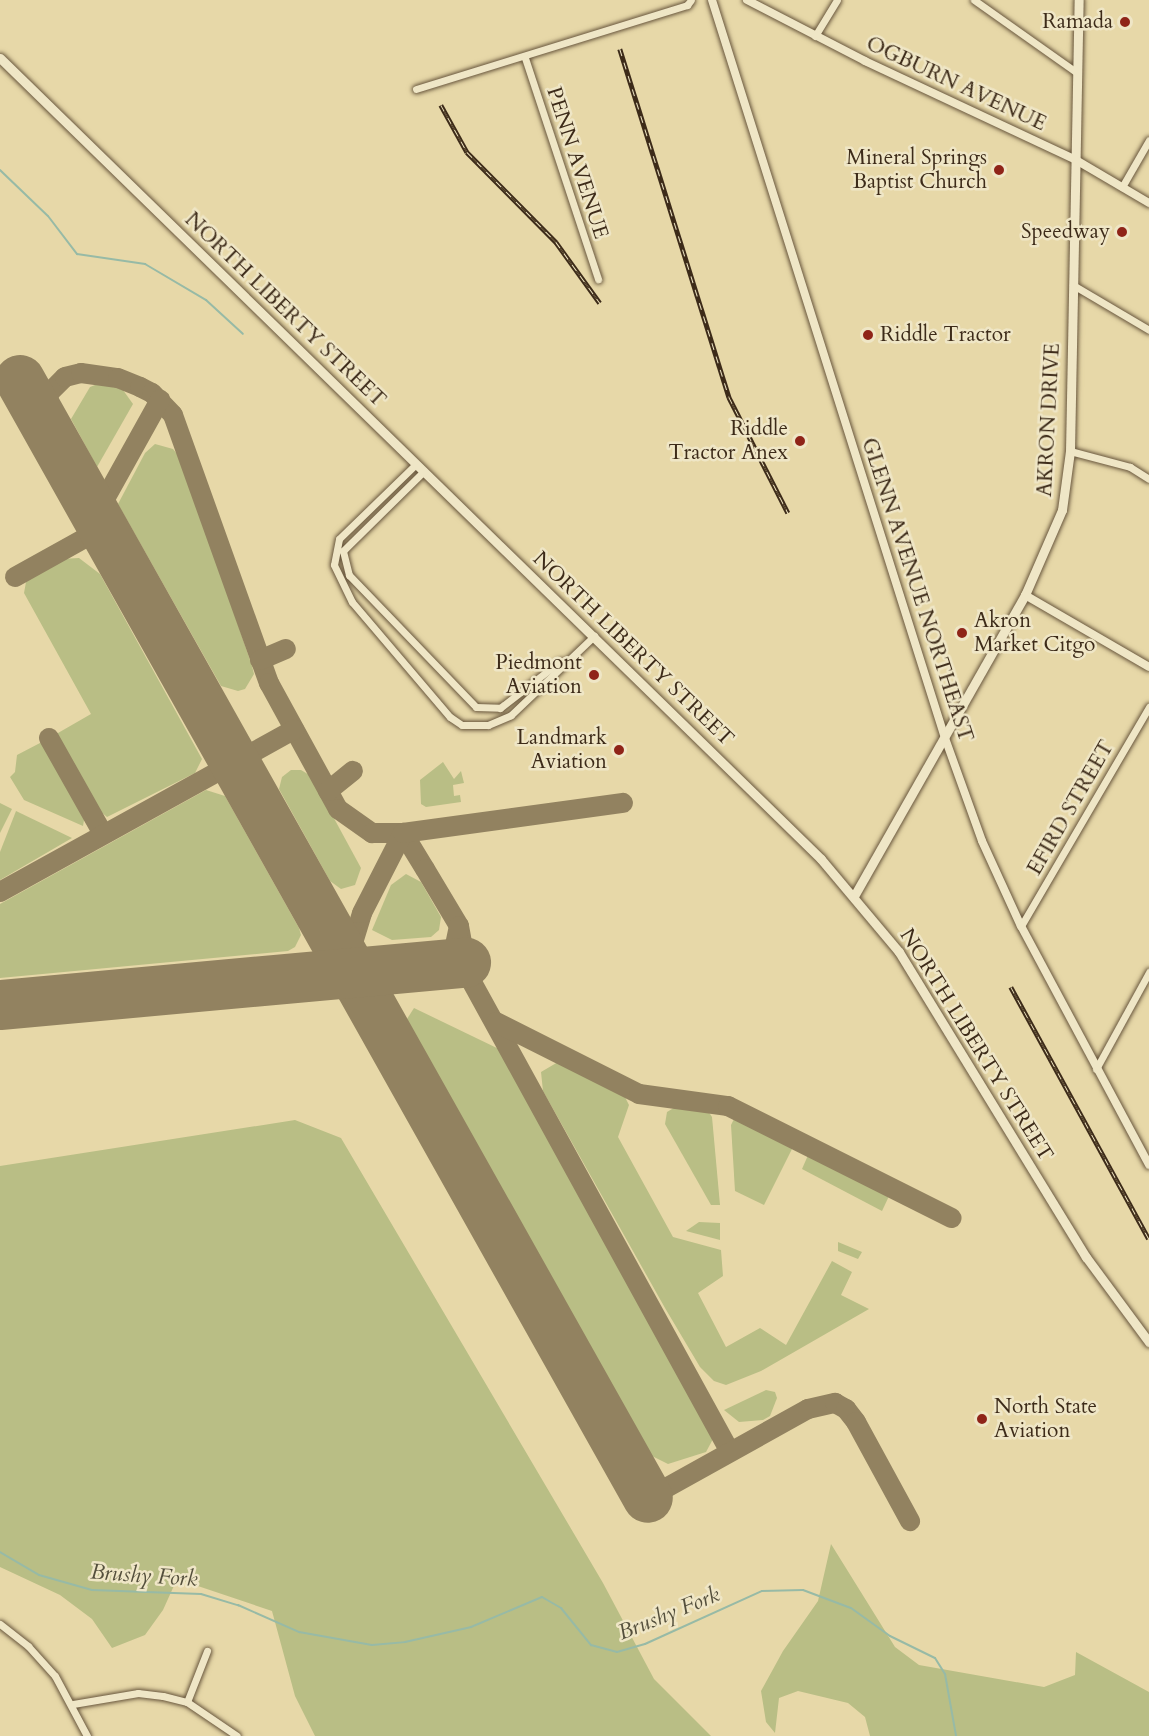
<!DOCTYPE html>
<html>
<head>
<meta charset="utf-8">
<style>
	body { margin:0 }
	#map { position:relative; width:1149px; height:1736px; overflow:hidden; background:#e7d8a8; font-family:Cardo,serif }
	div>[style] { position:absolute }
	.green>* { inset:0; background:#b9be85 }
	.stream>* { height:2px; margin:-1px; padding:0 1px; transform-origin:1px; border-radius:1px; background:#97baa6 }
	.taxiway>* { height:20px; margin:-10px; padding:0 10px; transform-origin:10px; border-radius:10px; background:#928260 }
	.runway>* { height:50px; margin:-25px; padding:0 25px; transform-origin:25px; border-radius:25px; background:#928260 }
	.roads { filter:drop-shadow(0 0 2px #68563d) drop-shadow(0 0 2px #68563d) }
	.minor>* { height:7px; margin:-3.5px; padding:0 3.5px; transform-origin:3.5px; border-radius:3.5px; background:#efe6c6 }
	.tertiary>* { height:8px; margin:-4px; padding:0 4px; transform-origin:4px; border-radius:4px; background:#efe6c6 }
	.secondary>* { height:9px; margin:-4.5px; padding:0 4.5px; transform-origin:4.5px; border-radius:4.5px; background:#efe6c6 }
	.rail>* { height:4.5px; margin-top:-2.25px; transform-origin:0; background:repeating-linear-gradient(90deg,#efe6c6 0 7px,#3d2b19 0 14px); box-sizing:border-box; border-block:2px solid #3d2b19 }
	.dots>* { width:16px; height:16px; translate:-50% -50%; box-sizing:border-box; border:3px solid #efe6c6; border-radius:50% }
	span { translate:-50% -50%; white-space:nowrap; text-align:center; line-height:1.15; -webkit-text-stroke:5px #efe6c6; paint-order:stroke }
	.poi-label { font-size:21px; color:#3d2b19 }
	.right { translate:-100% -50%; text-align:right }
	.left { translate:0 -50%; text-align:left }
	.street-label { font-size:21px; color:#3d2b19 }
	.water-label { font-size:22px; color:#544f3c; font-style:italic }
</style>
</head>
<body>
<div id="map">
	<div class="green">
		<i style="clip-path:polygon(100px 383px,123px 390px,133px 404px,97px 467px,71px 419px,90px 387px)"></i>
		<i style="clip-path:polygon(155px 444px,173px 449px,182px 460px,252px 666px,254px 674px,245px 689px,238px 691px,221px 686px,118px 504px,145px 453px)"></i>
		<i style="clip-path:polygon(79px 558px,100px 574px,202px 759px,195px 773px,107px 817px,93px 805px,56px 739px,58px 733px,91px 714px,24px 593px,26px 582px,47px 567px,61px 559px)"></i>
		<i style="clip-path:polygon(40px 743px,46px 745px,85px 814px,83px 826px,24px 800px,10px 777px,15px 772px,17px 755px)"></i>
		<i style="clip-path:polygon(443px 762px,454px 779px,461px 771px,464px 783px,453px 785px,454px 796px,460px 795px,461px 802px,426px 807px,421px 804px,420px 780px)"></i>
		<i style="clip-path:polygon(291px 770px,301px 770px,311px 776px,361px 868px,355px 885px,341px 889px,330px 881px,279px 789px,282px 777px)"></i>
		<i style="clip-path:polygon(206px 790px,225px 796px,299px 928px,301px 935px,295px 947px,288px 951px,0 978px,0 904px)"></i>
		<i style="clip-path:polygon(0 803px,12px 809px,0 833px)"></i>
		<i style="clip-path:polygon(16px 811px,72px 838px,0 880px,0 852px)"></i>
		<i style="clip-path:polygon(406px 874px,421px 882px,441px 917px,439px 930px,431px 937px,392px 940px,372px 930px,391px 885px)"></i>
		<i style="clip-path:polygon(414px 1008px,501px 1050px,708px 1422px,713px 1439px,706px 1452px,668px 1464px,652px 1456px,416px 1038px,407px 1019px)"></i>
		<i style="clip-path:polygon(558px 1062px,622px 1091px,629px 1105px,618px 1137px,673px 1237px,721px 1250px,723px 1276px,698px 1293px,726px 1347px,760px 1328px,786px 1345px,832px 1261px,852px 1272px,841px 1295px,869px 1309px,761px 1371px,726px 1385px,714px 1381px,700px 1367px,665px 1308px,543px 1091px,541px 1072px)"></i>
		<i style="clip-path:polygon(677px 1106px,708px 1111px,712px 1117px,720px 1205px,711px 1205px,665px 1124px,667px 1112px)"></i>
		<i style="clip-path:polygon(735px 1117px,793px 1147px,764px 1205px,735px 1191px,731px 1125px)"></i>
		<i style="clip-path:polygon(295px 1120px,341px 1138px,603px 1583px,654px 1679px,711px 1736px,315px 1736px,295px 1696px,272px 1611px,177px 1579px,163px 1610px,145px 1635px,112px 1648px,92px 1619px,60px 1595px,0 1567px,0 1166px)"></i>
		<i style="clip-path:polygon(809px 1153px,890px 1194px,882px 1211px,802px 1169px)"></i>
		<i style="clip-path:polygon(699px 1222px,720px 1223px,720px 1240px,686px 1231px)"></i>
		<i style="clip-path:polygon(838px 1242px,862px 1252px,858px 1259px,838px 1251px)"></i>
		<i style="clip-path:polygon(766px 1390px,775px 1392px,777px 1398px,770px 1416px,763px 1420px,739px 1422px,724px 1410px)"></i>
		<i style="clip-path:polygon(831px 1544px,895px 1647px,919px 1665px,1044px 1687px,1075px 1675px,1076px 1652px,1149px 1692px,1149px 1736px,870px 1736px,865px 1717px,848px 1703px,798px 1691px,779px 1698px,775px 1733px,766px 1722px,761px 1691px,783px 1651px,818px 1601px)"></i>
	</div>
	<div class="stream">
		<i style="left:0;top:170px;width:66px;rotate:43.8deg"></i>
		<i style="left:48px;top:216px;width:48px;rotate:52.7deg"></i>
		<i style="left:77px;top:254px;width:69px;rotate:8.4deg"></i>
		<i style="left:145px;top:264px;width:71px;rotate:30.5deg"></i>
		<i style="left:206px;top:300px;width:50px;rotate:42.6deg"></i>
		<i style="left:0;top:1552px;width:45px;rotate:30.5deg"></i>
		<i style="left:39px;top:1575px;width:55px;rotate:15.8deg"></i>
		<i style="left:92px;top:1590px;width:109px;rotate:2.1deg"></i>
		<i style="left:201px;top:1594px;width:39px;rotate:17deg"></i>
		<i style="left:238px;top:1605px;width:67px;rotate:23.9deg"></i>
		<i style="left:299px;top:1632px;width:74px;rotate:10.1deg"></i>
		<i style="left:372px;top:1645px;width:33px;rotate:-5deg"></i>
		<i style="left:405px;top:1642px;width:68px;rotate:-12.8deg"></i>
		<i style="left:471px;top:1627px;width:77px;rotate:-22.9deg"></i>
		<i style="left:542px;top:1597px;width:22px;rotate:30deg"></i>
		<i style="left:561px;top:1608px;width:48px;rotate:51deg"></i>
		<i style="left:591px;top:1645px;width:27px;rotate:15deg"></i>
		<i style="left:617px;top:1652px;width:29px;rotate:-16deg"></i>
		<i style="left:645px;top:1644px;width:128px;rotate:-24.4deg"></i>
		<i style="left:762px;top:1591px;width:41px;rotate:-1.4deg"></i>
		<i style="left:803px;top:1590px;width:51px;rotate:20.6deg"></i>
		<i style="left:851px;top:1608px;width:48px;rotate:35.7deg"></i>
		<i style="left:890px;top:1636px;width:50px;rotate:26.1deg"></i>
		<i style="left:935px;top:1658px;width:19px;rotate:58deg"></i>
		<i style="left:945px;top:1674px;width:63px;rotate:79.9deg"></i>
	</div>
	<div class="taxiway">
		<i style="left:48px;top:430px;width:23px;rotate:-97deg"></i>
		<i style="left:45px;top:407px;width:16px;rotate:-72deg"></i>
		<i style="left:50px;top:392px;width:21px;rotate:-45deg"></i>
		<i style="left:65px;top:377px;width:16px;rotate:-14deg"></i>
		<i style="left:81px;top:373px;width:37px;rotate:8deg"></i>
		<i style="left:118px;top:378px;width:24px;rotate:22deg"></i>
		<i style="left:140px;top:387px;width:13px;rotate:27deg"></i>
		<i style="left:152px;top:393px;width:30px;rotate:46deg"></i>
		<i style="left:173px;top:415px;width:285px;rotate:70.3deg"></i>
		<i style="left:269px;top:683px;width:144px;rotate:61.3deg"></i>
		<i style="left:338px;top:809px;width:42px;rotate:35.2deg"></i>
		<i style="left:372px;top:833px;width:31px"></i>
		<i style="left:403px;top:833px;width:42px;rotate:58.6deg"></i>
		<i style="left:425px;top:869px;width:66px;rotate:59.2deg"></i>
		<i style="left:459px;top:926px;width:50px;rotate:79.6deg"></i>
		<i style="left:468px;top:975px;width:544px;rotate:61.22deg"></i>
		<i style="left:96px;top:515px;width:132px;rotate:-60.9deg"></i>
		<i style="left:15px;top:577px;width:101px;rotate:-29.1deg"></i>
		<i style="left:260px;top:660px;width:28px;rotate:-23deg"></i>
		<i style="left:49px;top:738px;width:110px;rotate:60.6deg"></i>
		<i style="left:328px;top:791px;width:32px;rotate:-39deg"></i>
		<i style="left:0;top:892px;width:336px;rotate:-28.9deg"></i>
		<i style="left:430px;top:966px;width:33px;rotate:-40deg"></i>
		<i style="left:455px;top:945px;width:19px;rotate:-78deg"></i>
		<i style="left:352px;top:971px;width:25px;rotate:-90deg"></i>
		<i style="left:352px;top:946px;width:34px;rotate:-73deg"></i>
		<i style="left:362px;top:913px;width:90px;rotate:-62.9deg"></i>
		<i style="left:403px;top:833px;width:222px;rotate:-7.8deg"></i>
		<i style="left:291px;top:978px;width:56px;rotate:-27.5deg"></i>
		<i style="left:341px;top:952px;width:23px;rotate:-59deg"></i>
		<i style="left:496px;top:1022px;width:160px;rotate:26.7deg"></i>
		<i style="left:639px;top:1094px;width:90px;rotate:7.7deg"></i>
		<i style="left:728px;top:1106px;width:250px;rotate:26.6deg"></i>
		<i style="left:648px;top:1498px;width:183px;rotate:-29.1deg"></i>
		<i style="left:808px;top:1409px;width:28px;rotate:-13deg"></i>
		<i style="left:835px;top:1403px;width:13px;rotate:29deg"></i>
		<i style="left:846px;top:1409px;width:16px;rotate:52deg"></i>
		<i style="left:856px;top:1422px;width:113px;rotate:61.4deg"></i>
	</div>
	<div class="runway">
		<i style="left:20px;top:380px;width:1282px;rotate:60.68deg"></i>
		<i style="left:0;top:1005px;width:468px;rotate:-5.2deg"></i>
	</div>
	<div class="roads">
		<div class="minor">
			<i style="left:974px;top:0;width:125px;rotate:35.2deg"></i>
			<i style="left:815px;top:36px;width:42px;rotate:-58.6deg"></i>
			<i style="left:525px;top:58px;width:233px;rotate:71.7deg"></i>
			<i style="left:416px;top:89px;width:284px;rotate:-17.2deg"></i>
			<i style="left:687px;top:5px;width:6px;rotate:-51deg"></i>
			<i style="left:1122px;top:187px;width:54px;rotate:-60.1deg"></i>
			<i style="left:1073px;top:285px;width:88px;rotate:30.6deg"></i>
			<i style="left:1070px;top:451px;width:62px;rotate:14.9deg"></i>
			<i style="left:1130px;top:467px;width:22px;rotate:32deg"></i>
			<i style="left:416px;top:464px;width:107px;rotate:135.8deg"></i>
			<i style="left:339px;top:539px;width:26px;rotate:101deg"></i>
			<i style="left:334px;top:565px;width:41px;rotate:64.1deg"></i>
			<i style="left:352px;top:602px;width:151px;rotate:49.6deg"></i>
			<i style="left:450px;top:717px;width:14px;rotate:34deg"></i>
			<i style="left:462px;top:725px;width:26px"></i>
			<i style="left:488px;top:725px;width:25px;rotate:-23deg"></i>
			<i style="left:511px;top:715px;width:115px;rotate:-43.6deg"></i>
			<i style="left:424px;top:471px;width:114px;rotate:135.4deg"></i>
			<i style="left:343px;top:551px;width:25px;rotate:76deg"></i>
			<i style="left:349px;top:575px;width:183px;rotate:46.1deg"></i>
			<i style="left:476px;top:707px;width:24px;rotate:2deg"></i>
			<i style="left:500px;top:708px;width:75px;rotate:-37.9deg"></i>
			<i style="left:559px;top:662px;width:7px"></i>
			<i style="left:1021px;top:926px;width:254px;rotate:-59.7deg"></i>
			<i style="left:1096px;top:1069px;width:111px;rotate:-61.3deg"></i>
			<i style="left:0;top:1624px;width:36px;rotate:38deg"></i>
			<i style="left:28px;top:1646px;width:40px;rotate:48deg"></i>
			<i style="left:55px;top:1676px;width:68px;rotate:61.9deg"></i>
			<i style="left:187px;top:1702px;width:55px;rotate:-68.6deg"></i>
			<i style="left:73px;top:1704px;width:66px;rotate:-9.6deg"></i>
			<i style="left:138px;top:1693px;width:25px;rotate:7deg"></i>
			<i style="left:163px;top:1696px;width:25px;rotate:14deg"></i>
			<i style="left:187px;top:1702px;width:60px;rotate:34.2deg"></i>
		</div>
		<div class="tertiary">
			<i style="left:712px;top:0;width:774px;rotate:72.48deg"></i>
			<i style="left:945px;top:738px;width:109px;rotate:70.2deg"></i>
			<i style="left:982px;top:841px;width:94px;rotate:65.4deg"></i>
			<i style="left:1021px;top:926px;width:271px;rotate:61.8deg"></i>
			<i style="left:747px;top:0;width:133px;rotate:27.3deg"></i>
			<i style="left:865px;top:61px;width:233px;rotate:25.1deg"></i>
			<i style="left:1076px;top:160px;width:85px;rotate:30.5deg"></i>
			<i style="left:1025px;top:595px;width:143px;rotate:30.1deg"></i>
		</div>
		<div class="secondary">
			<i style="left:0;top:58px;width:1147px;rotate:44.29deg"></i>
			<i style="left:821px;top:859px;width:121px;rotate:50deg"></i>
			<i style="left:899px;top:952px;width:358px;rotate:58.5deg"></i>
			<i style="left:1086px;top:1257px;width:106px;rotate:53.5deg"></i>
			<i style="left:854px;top:896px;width:346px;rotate:-60.4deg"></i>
			<i style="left:1025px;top:595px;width:93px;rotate:-66.5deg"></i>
			<i style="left:1062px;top:510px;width:60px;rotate:-82.3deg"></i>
			<i style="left:1070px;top:451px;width:451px;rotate:-88.9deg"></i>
		</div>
	</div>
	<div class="rail">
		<i style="left:620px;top:49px;width:365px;rotate:72.6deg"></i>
		<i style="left:729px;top:397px;width:130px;rotate:63deg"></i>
		<i style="left:441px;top:105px;width:54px;rotate:61deg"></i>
		<i style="left:467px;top:152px;width:127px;rotate:45.3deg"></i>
		<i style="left:556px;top:242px;width:75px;rotate:54.2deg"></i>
		<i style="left:1011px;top:987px;width:287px;rotate:61.3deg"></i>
	</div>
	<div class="dots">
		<i style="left:1125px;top:22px;background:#8f2418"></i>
		<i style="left:999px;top:170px;background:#8f2418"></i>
		<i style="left:1122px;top:232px;background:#8f2418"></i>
		<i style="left:868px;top:335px;background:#8f2418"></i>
		<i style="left:800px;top:441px;background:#8f2418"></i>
		<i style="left:962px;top:633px;background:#8f2418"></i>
		<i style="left:594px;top:675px;background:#8f2418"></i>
		<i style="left:619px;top:750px;background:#8f2418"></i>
		<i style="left:982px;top:1419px;background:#8f2418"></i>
	</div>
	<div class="poi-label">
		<span class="right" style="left:1113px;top:22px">Ramada</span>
		<span class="right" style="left:987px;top:170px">Mineral Springs<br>Baptist Church</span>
		<span class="right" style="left:1110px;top:232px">Speedway</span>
		<span class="left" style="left:880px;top:335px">Riddle Tractor</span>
		<span class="right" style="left:788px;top:441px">Riddle<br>Tractor Anex</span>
		<span class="left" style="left:974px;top:633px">Akron<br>Market Citgo</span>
		<span class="right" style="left:582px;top:675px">Piedmont<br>Aviation</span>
		<span class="right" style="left:607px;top:750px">Landmark<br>Aviation</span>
		<span class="left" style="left:994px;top:1419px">North State<br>Aviation</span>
	</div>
	<div class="street-label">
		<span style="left:956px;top:84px;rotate:25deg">OGBURN AVENUE</span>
		<span style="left:577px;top:163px;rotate:72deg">PENN AVENUE</span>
		<span style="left:285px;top:310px;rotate:44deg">NORTH LIBERTY STREET</span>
		<span style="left:1049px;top:420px;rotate:-87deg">AKRON DRIVE</span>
		<span style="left:917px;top:590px;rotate:72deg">GLENN AVENUE NORTHEAST</span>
		<span style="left:633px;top:649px;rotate:44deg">NORTH LIBERTY STREET</span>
		<span style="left:1071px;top:808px;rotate:-60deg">EFIRD STREET</span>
		<span style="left:976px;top:1045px;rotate:58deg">NORTH LIBERTY STREET</span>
	</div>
	<div class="water-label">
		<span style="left:144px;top:1576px;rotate:4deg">Brushy Fork</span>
		<span style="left:669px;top:1614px;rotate:-22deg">Brushy Fork</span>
	</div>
</div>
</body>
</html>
